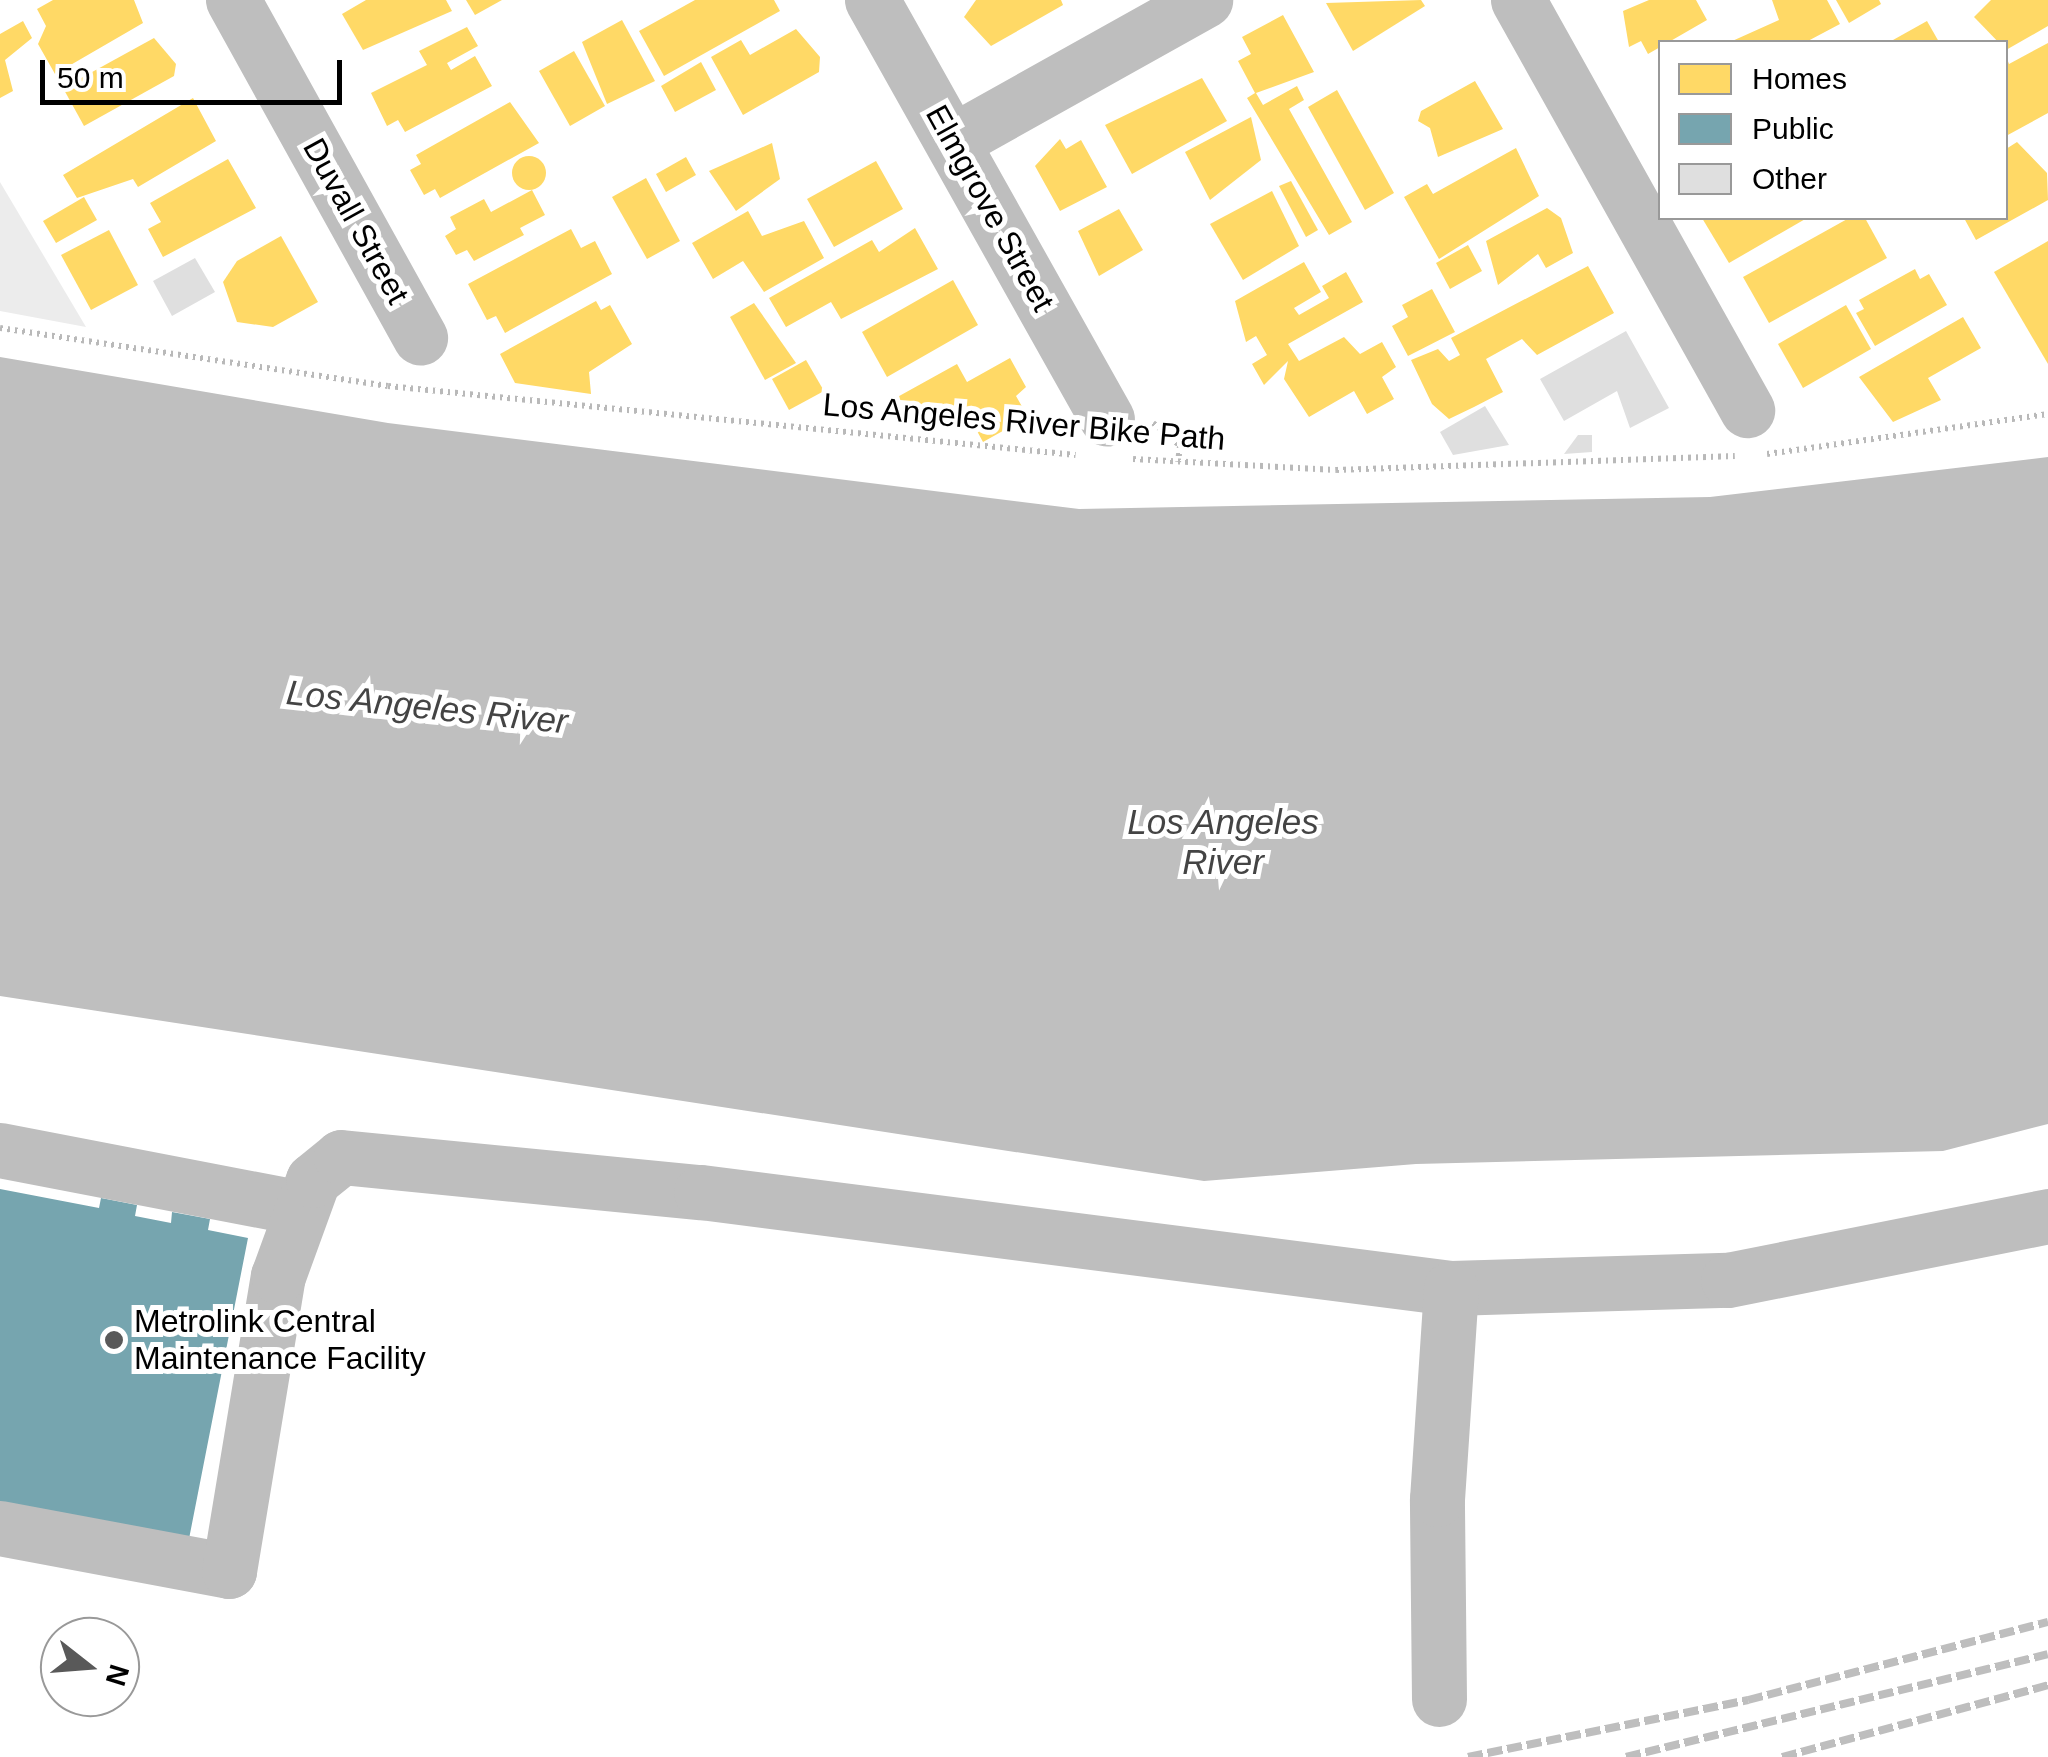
<!DOCTYPE html>
<html>
<head>
<meta charset="utf-8">
<style>
	body { margin:0 }
	#map { position:relative; width:2048px; height:1757px; overflow:hidden; background:#fff; font-family:Helvetica,sans-serif }
	div>[style] { position:absolute }
	.green>* { inset:0; background:#ececec }
	.water>* { inset:0; background:#bfbfbf }
	.homes>* { inset:0; background:#ffd966 }
	.round { border-radius:50% }
	.public>* { inset:0; background:#76a5af }
	.building>* { inset:0; background:#dfdfdf }
	.path>* { height:6px; margin-top:-3px; transform-origin:0; background:repeating-linear-gradient(90deg,#b9b9b9 0 2.5px,transparent 0 7.5px) }
	.minor>* { height:55px; margin:-27.5px; padding:0 27.5px; transform-origin:27.5px; border-radius:27.5px; background:#bebebe }
	.rail>* { height:8px; margin-top:-4px; transform-origin:0; background:repeating-linear-gradient(90deg,#bebebe 0 15px,transparent 0 20px) }
	.dots>* { width:28px; height:28px; translate:-50% -50%; box-sizing:border-box; border:5px solid #fff; border-radius:50% }
	span { translate:-50% -50%; white-space:nowrap; text-align:center; line-height:1.15; -webkit-text-stroke:10px #fff; paint-order:stroke }
	.street-label { font-size:32px; color:#000 }
	.poi-label { font-size:32px; color:#000 }
	.left { translate:0 -50%; text-align:left }
	.water-label { font-size:35px; color:#444; font-style:italic }
	.legend { position:absolute; left:1658px; top:40px; width:350px; height:180px; box-sizing:border-box; background:#fff; border:2px solid #999; margin:0; padding:12px 18px; list-style:none; font-size:30px; color:#000 }
	.legend li { display:flex; align-items:center; gap:20px; height:50px }
	.legend b { width:50px; border:2px solid #999 }
	.north { position:absolute; left:40px; top:1617px; width:100px; height:100px; box-sizing:border-box; background:#fff; border:2px solid #999; border-radius:50%; rotate:107deg; font-size:28px; font-weight:700; line-height:40px; text-align:center; color:#000 }
	.north::after { content:''; display:block; margin:auto; width:35px; height:45px; background:#595959; clip-path:polygon(50% 0,100% 100%,50% 72%,0 100%) }
	.scale { position:absolute; left:40px; top:60px; width:302px; height:45px; box-sizing:border-box; border:5px solid #000; border-top:0; padding-left:12px; font-size:30px; line-height:35px; white-space:nowrap; color:#000; -webkit-text-stroke:8px #fff; paint-order:stroke }
</style>
</head>
<body>
<div id="map">
	<div class="green">
		<i style="clip-path:polygon(0 182px,86px 327px,0 311px)"></i>
	</div>
	<div class="water">
		<i style="clip-path:polygon(0 357px,388px 423px,1079px 509px,1710px 497px,2048px 457px,2048px 1124px,1943px 1151px,1416px 1164px,1204px 1181px,0 996px)"></i>
	</div>
	<div class="homes">
		<i style="clip-path:polygon(53px 0,134px 0,143px 23px,55px 74px,38px 44px,46px 26px,37px 9px)"></i>
		<i style="clip-path:polygon(366px 0,446px 0,452px 11px,363px 50px,342px 14px)"></i>
		<i style="clip-path:polygon(466px 0,502px 0,475px 15px)"></i>
		<i style="clip-path:polygon(695px 0,774px 0,780px 11px,664px 76px,639px 31px)"></i>
		<i style="clip-path:polygon(976px 0,1061px 0,1063px 5px,991px 46px,964px 17px)"></i>
		<i style="clip-path:polygon(1421px 0,1425px 6px,1353px 51px,1326px 3px)"></i>
		<i style="clip-path:polygon(1649px 0,1696px 0,1707px 20px,1648px 54px,1641px 41px,1629px 47px,1623px 11px)"></i>
		<i style="clip-path:polygon(1772px 0,1827px 0,1840px 24px,1806px 42px,1730px 42px,1779px 20px)"></i>
		<i style="clip-path:polygon(1836px 0,1879px 0,1881px 4px,1849px 23px)"></i>
		<i style="clip-path:polygon(1991px 0,2048px 0,2048px 26px,2006px 50px,1974px 17px)"></i>
		<i style="clip-path:polygon(1283px 15px,1314px 72px,1256px 93px,1263px 105px,1297px 86px,1304px 100px,1289px 109px,1352px 222px,1329px 235px,1247px 98px,1255px 93px,1238px 61px,1251px 54px,1242px 37px)"></i>
		<i style="clip-path:polygon(622px 20px,655px 81px,607px 104px,582px 42px)"></i>
		<i style="clip-path:polygon(23px 21px,32px 38px,5px 60px,13px 91px,0 98px,0 34px)"></i>
		<i style="clip-path:polygon(1927px 21px,1939px 42px,1894px 42px,1893px 40px)"></i>
		<i style="clip-path:polygon(467px 27px,478px 46px,447px 63px,451px 70px,475px 56px,492px 86px,405px 132px,398px 120px,387px 126px,371px 93px,427px 65px,419px 51px)"></i>
		<i style="clip-path:polygon(796px 29px,820px 57px,819px 72px,743px 115px,711px 57px,741px 40px,750px 55px)"></i>
		<i style="clip-path:polygon(154px 38px,176px 64px,174px 76px,84px 126px,63px 88px)"></i>
		<i style="clip-path:polygon(2048px 43px,2048px 113px,2006px 136px,2006px 56px,2009px 64px)"></i>
		<i style="clip-path:polygon(574px 51px,605px 106px,570px 126px,539px 71px)"></i>
		<i style="clip-path:polygon(701px 62px,716px 90px,675px 112px,661px 86px)"></i>
		<i style="clip-path:polygon(1202px 78px,1227px 121px,1132px 174px,1105px 125px)"></i>
		<i style="clip-path:polygon(1475px 81px,1503px 129px,1438px 157px,1430px 128px,1418px 121px,1421px 111px)"></i>
		<i style="clip-path:polygon(1337px 90px,1394px 193px,1365px 210px,1308px 107px)"></i>
		<i style="clip-path:polygon(193px 98px,216px 141px,138px 187px,133px 179px,77px 198px,63px 175px)"></i>
		<i style="clip-path:polygon(510px 102px,539px 143px,440px 198px,435px 189px,424px 195px,410px 170px,421px 164px,416px 155px)"></i>
		<i style="clip-path:polygon(1251px 117px,1261px 160px,1210px 200px,1185px 152px)"></i>
		<i style="clip-path:polygon(1060px 139px,1066px 149px,1081px 140px,1107px 187px,1060px 211px,1035px 166px)"></i>
		<i style="clip-path:polygon(2017px 142px,2047px 173px,2048px 200px,1976px 240px,1964px 218px,2006px 218px,2006px 149px)"></i>
		<i style="clip-path:polygon(772px 143px,780px 179px,736px 211px,709px 171px)"></i>
		<i style="clip-path:polygon(1516px 148px,1539px 196px,1439px 259px,1404px 197px,1427px 184px,1433px 194px)"></i>
		<i class="round" style="left:512px;top:156px;width:34px;height:34px"></i>
		<i style="clip-path:polygon(686px 157px,696px 175px,666px 192px,656px 174px)"></i>
		<i style="clip-path:polygon(228px 159px,256px 208px,163px 257px,148px 229px,161px 222px,150px 203px)"></i>
		<i style="clip-path:polygon(876px 161px,903px 209px,834px 247px,807px 199px)"></i>
		<i style="clip-path:polygon(646px 178px,680px 241px,647px 259px,612px 197px)"></i>
		<i style="clip-path:polygon(1291px 181px,1318px 230px,1306px 237px,1279px 186px)"></i>
		<i style="clip-path:polygon(532px 190px,545px 215px,520px 228px,524px 235px,474px 261px,467px 250px,456px 255px,445px 236px,456px 229px,450px 217px,484px 199px,491px 212px)"></i>
		<i style="clip-path:polygon(1272px 191px,1299px 246px,1243px 280px,1210px 224px)"></i>
		<i style="clip-path:polygon(84px 197px,97px 220px,56px 243px,43px 221px)"></i>
		<i style="clip-path:polygon(1547px 208px,1561px 218px,1573px 253px,1546px 268px,1538px 254px,1498px 285px,1486px 241px)"></i>
		<i style="clip-path:polygon(1119px 209px,1143px 250px,1099px 276px,1078px 231px)"></i>
		<i style="clip-path:polygon(748px 211px,762px 236px,804px 221px,824px 258px,764px 292px,743px 261px,713px 279px,692px 243px)"></i>
		<i style="clip-path:polygon(1702px 218px,1807px 218px,1729px 263px)"></i>
		<i style="clip-path:polygon(1849px 218px,1865px 218px,1887px 258px,1769px 323px,1743px 277px)"></i>
		<i style="clip-path:polygon(915px 228px,938px 269px,841px 319px,831px 302px,786px 327px,769px 298px,872px 240px,879px 252px)"></i>
		<i style="clip-path:polygon(571px 229px,581px 248px,595px 241px,612px 274px,505px 333px,496px 316px,487px 320px,468px 284px)"></i>
		<i style="clip-path:polygon(109px 230px,138px 285px,91px 310px,61px 255px)"></i>
		<i style="clip-path:polygon(281px 236px,318px 302px,273px 327px,237px 322px,223px 282px,237px 261px)"></i>
		<i style="clip-path:polygon(2048px 241px,2048px 364px,1994px 272px)"></i>
		<i style="clip-path:polygon(1468px 245px,1482px 271px,1450px 289px,1436px 263px)"></i>
		<i style="clip-path:polygon(1304px 262px,1321px 292px,1294px 308px,1299px 315px,1329px 298px,1322px 286px,1346px 272px,1363px 302px,1288px 344px,1299px 361px,1344px 337px,1360px 354px,1382px 342px,1396px 367px,1382px 377px,1394px 399px,1367px 414px,1354px 391px,1309px 417px,1284px 379px,1288px 361px,1264px 385px,1252px 364px,1267px 355px,1256px 336px,1246px 342px,1235px 301px)"></i>
		<i style="clip-path:polygon(1588px 266px,1614px 313px,1537px 355px,1522px 339px,1486px 359px,1503px 392px,1474px 407px,1449px 419px,1432px 404px,1411px 360px,1438px 349px,1449px 361px,1460px 355px,1451px 338px)"></i>
		<i style="clip-path:polygon(1915px 269px,1920px 279px,1929px 274px,1947px 305px,1875px 346px,1856px 313px,1864px 309px,1859px 300px)"></i>
		<i style="clip-path:polygon(953px 280px,978px 325px,887px 377px,862px 332px)"></i>
		<i style="clip-path:polygon(1432px 289px,1455px 332px,1408px 356px,1392px 326px,1408px 317px,1402px 305px)"></i>
		<i style="clip-path:polygon(596px 301px,601px 310px,610px 305px,632px 344px,589px 372px,591px 394px,515px 383px,500px 354px)"></i>
		<i style="clip-path:polygon(754px 303px,796px 363px,765px 380px,730px 317px)"></i>
		<i style="clip-path:polygon(1846px 305px,1871px 349px,1803px 388px,1778px 344px)"></i>
		<i style="clip-path:polygon(1963px 317px,1981px 348px,1928px 378px,1941px 400px,1893px 422px,1859px 377px)"></i>
		<i style="clip-path:polygon(1010px 358px,1026px 387px,1016px 396px,1028px 417px,983px 442px,971px 420px,905px 425px,892px 400px,957px 364px,967px 382px)"></i>
		<i style="clip-path:polygon(806px 360px,824px 391px,789px 410px,772px 379px)"></i>
	</div>
	<div class="public">
		<i style="clip-path:polygon(0 1189px,99px 1208px,101px 1198px,137px 1205px,135px 1216px,171px 1223px,172px 1212px,210px 1219px,208px 1230px,248px 1238px,188px 1544px,0 1507px)"></i>
	</div>
	<div class="building">
		<i style="clip-path:polygon(195px 258px,215px 292px,172px 316px,153px 281px)"></i>
		<i style="clip-path:polygon(1626px 331px,1669px 408px,1630px 428px,1617px 391px,1564px 421px,1540px 379px)"></i>
		<i style="clip-path:polygon(1485px 406px,1509px 445px,1453px 455px,1440px 432px)"></i>
		<i style="clip-path:polygon(1578px 435px,1592px 435px,1592px 452px,1564px 454px)"></i>
	</div>
	<div class="path">
		<i style="left:0;top:328px;width:392px;rotate:8.5deg"></i>
		<i style="left:388px;top:386px;width:691px;rotate:5.73deg"></i>
		<i style="left:1153px;top:423px;width:35px;rotate:40deg"></i>
		<i style="left:1180px;top:446px;width:16px;rotate:97deg"></i>
		<i style="left:1767px;top:454px;width:284px;rotate:-8.1deg"></i>
		<i style="left:1133px;top:459px;width:203px;rotate:3.1deg"></i>
		<i style="left:1336px;top:470px;width:399px;rotate:-2deg"></i>
	</div>
	<div class="minor">
		<i style="left:233px;top:0;width:386px;rotate:61deg"></i>
		<i style="left:872px;top:0;width:480px;rotate:60.7deg"></i>
		<i style="left:1518px;top:0;width:470px;rotate:60.8deg"></i>
		<i style="left:953px;top:141px;width:289px;rotate:-29.2deg"></i>
		<i style="left:0;top:1150px;width:306px;rotate:10.9deg"></i>
		<i style="left:0;top:1528px;width:233px;rotate:10.6deg"></i>
		<i style="left:229px;top:1571px;width:299px;rotate:-80.6deg"></i>
		<i style="left:278px;top:1276px;width:102px;rotate:-70deg"></i>
		<i style="left:313px;top:1180px;width:36px;rotate:-39deg"></i>
		<i style="left:341px;top:1157px;width:362px;rotate:5.6deg"></i>
		<i style="left:701px;top:1192px;width:756px;rotate:7.29deg"></i>
		<i style="left:1451px;top:1288px;width:277px;rotate:-1.7deg"></i>
		<i style="left:1728px;top:1280px;width:326px;rotate:-11.3deg"></i>
		<i style="left:1439px;top:1699px;width:200px;rotate:-90.6deg"></i>
		<i style="left:1437px;top:1499px;width:211px;rotate:-86.2deg"></i>
	</div>
	<div class="rail">
		<i style="left:1468px;top:1757px;width:286px;rotate:-11.5deg"></i>
		<i style="left:1748px;top:1700px;width:310px;rotate:-14.6deg"></i>
		<i style="left:1626px;top:1757px;width:434px;rotate:-13.7deg"></i>
		<i style="left:1782px;top:1757px;width:276px;rotate:-15.1deg"></i>
	</div>
	<div class="dots">
		<i style="left:114px;top:1340px;background:#595959"></i>
	</div>
	<div class="street-label">
		<span style="left:990px;top:208px;rotate:61deg">Elmgrove Street</span>
		<span style="left:356px;top:221px;rotate:61deg">Duvall Street</span>
		<span style="left:1024px;top:422px;rotate:5deg">Los Angeles River Bike Path</span>
	</div>
	<div class="poi-label">
		<span class="left" style="left:134px;top:1340px">Metrolink Central<br>Maintenance Facility</span>
	</div>
	<div class="water-label">
		<span style="left:427px;top:707px;rotate:6deg">Los Angeles River</span>
		<span style="left:1223px;top:842px">Los Angeles<br>River</span>
	</div>
	<ul class="legend">
	<li><b style="height:28px;background:#ffd966"></b>Homes</li>
	<li><b style="height:28px;background:#76a5af"></b>Public</li>
	<li><b style="height:28px;background:#dfdfdf"></b>Other</li>
	</ul>
	<div class="north">N</div>
	<div class="scale">50 m</div>
</div>
</body>
</html>
